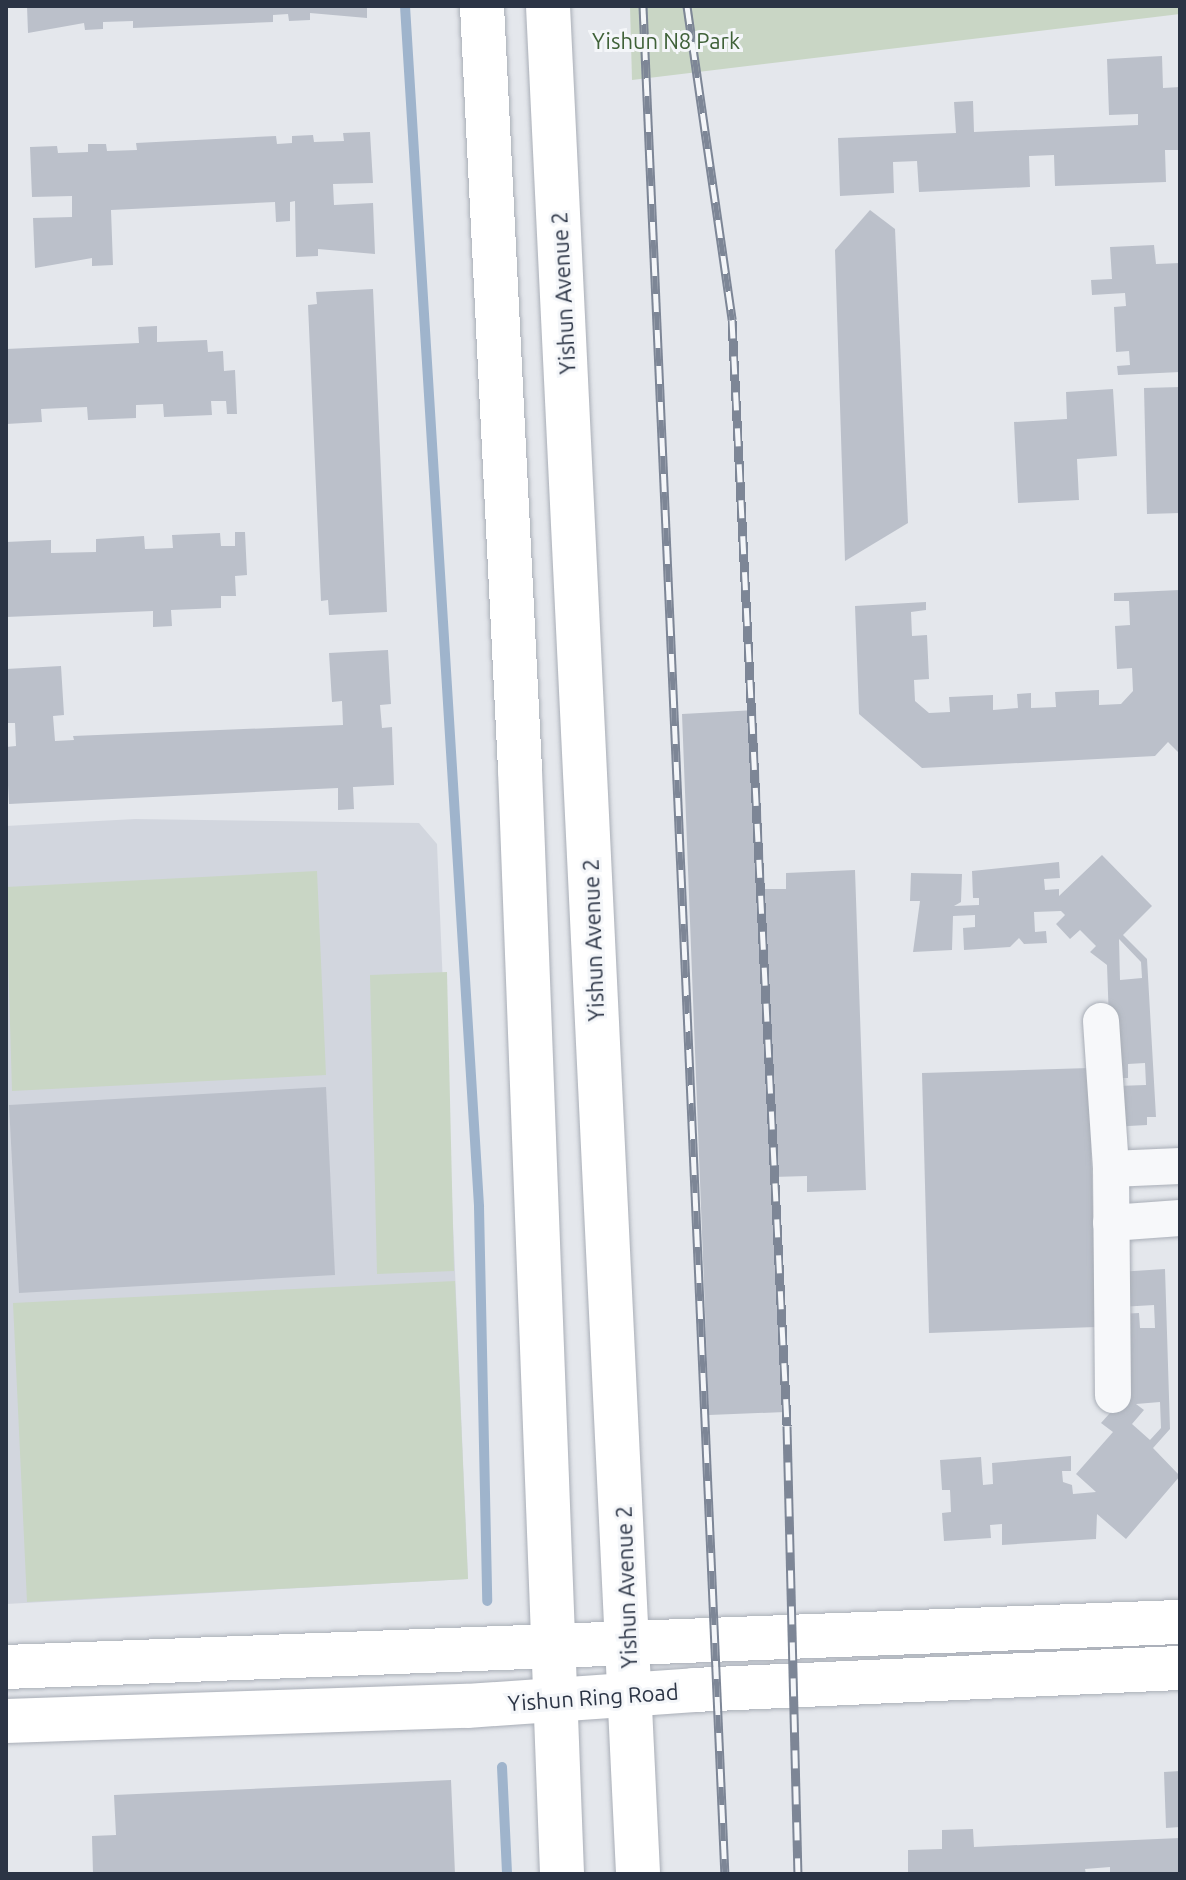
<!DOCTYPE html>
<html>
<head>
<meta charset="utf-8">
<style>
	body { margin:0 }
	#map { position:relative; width:1186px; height:1880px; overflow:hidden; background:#e4e7ec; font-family:Ubuntu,sans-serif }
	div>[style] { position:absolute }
	.built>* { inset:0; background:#d2d6de }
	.green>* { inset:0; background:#c9d6c5 }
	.stream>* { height:10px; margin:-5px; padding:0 5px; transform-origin:5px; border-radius:5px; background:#9fb4cc }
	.building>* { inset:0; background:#bbc0ca }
	.roads { filter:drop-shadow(0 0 2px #a9aeb7) drop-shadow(0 0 2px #a9aeb7) }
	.minor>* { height:36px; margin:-18px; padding:0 18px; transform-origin:18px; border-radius:18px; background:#f7f8fa }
	.major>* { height:44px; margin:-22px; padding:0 22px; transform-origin:22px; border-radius:22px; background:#fff }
	.rail>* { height:9px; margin-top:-4.5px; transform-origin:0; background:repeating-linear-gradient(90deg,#f4f6f9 0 18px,#7d8696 0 36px); box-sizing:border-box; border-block:2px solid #7d8696 }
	span { translate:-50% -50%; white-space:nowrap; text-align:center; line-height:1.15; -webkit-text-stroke:6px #f4f6f9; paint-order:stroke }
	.park-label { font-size:22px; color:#3f6138 }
	.street-label { font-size:22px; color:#2b3445 }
	.frame { position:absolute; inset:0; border:8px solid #2b3445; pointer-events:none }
</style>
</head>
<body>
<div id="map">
	<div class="built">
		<i style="clip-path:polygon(135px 819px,419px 823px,437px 844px,468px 1579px,6px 1604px,6px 826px)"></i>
	</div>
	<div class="green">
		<i style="clip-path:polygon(630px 6px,1180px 6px,1180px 14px,632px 80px)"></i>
		<i style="clip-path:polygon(317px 871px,326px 1075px,12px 1091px,6px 887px)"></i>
		<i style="clip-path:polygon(447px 972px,454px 1271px,377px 1274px,370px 975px)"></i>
		<i style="clip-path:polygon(455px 1281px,468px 1579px,27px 1602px,13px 1303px)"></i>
	</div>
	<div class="stream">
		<i style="left:405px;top:6px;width:1203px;rotate:86.47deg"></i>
		<i style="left:479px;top:1207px;width:394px;rotate:88.8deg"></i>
		<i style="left:502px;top:1767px;width:107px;rotate:87.3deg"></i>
	</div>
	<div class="building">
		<i style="clip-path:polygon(27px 6px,367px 6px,367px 18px,310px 13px,310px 20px,289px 21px,288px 14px,273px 15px,273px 22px,133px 28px,133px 21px,103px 22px,103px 29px,85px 30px,84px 23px,28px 33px)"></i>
		<i style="clip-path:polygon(1162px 56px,1163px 88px,1180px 87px,1180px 150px,1165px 150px,1166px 182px,1055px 186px,1054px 155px,1029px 156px,1030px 187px,919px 192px,917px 161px,893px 162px,894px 193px,840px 196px,838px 138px,956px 133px,954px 102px,973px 101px,974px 132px,1138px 125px,1138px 114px,1109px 115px,1107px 59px)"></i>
		<i style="clip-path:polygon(370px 132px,373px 183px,333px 184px,334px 205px,373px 203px,375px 254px,318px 249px,318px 256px,296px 257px,295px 201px,290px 202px,290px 221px,276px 222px,275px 202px,111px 210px,113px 265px,92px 266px,92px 258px,35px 268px,33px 218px,72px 217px,72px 196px,32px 197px,30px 147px,57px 146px,58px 153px,88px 152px,88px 144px,106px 144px,107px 151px,137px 150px,136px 143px,276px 136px,277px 144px,292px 143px,292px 136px,313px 135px,314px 142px,344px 141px,343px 133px)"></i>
		<i style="clip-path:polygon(870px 210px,895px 229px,908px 523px,845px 561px,835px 250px)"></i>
		<i style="clip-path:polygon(1154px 245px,1156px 264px,1180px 263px,1180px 372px,1118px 375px,1117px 366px,1130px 365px,1129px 351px,1116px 352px,1114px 307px,1126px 306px,1125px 293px,1092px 295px,1091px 280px,1112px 279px,1110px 247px)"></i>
		<i style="clip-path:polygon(373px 289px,387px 612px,329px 615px,328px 600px,321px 601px,308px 305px,317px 304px,316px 292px)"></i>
		<i style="clip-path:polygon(157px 326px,157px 342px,207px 340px,208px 352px,223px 351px,224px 371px,235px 370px,237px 414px,227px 414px,226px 401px,211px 401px,212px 415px,164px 417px,163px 404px,136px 405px,136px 418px,88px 420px,87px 407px,41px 409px,42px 422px,6px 424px,6px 349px,139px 343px,138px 327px)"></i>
		<i style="clip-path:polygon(1180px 387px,1180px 513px,1147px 514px,1144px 388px)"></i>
		<i style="clip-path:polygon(1113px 389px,1117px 456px,1077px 459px,1079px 500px,1018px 503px,1014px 422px,1067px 419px,1066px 392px)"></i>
		<i style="clip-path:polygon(235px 532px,245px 532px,247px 575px,235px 576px,236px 596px,221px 596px,221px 608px,171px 610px,172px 626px,153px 627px,153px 611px,6px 617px,6px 542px,51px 540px,51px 553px,96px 552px,96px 539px,144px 536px,145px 549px,173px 548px,172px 535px,220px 533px,221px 546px,235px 546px)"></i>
		<i style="clip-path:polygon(1180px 590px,1180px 754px,1168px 742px,1155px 756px,922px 768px,859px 714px,855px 606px,926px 602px,926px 610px,911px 612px,912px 636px,927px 635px,929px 679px,914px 680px,915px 701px,929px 713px,950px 712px,949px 697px,993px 695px,993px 710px,1018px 708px,1017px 694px,1031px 693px,1031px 708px,1056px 707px,1055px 692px,1099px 690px,1099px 705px,1121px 704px,1133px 691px,1132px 668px,1117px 669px,1115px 626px,1130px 625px,1129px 601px,1114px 601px,1114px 593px)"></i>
		<i style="clip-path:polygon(388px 650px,391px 704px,380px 705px,382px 728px,392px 727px,394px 785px,353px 787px,354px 809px,338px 810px,338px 788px,9px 804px,6px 747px,16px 746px,15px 723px,6px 723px,6px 669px,61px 666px,64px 715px,53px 716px,55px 741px,74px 740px,73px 736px,343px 725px,342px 701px,332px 702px,329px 653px)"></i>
		<i style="clip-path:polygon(756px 710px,765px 889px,786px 889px,786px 873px,855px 870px,866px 1190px,807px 1192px,807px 1176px,773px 1177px,785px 1412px,709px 1415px,682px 714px)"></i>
		<i style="clip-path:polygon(evenodd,1102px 855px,1152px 906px,1123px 935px,1147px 959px,1156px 1117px,1147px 1117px,1147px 1125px,1110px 1127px,1117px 1086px,1146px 1085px,1145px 1063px,1128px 1064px,1128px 1078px,1111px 1078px,1107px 965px,1090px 952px,1096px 946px,1080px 930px,1070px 939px,1056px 924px,1065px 915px,1061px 911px,1034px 912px,1035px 932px,1046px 931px,1047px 943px,1024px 944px,1019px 938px,1010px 947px,964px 950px,963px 928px,975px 927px,975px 915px,953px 916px,952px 950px,913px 952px,920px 901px,910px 901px,911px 873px,962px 874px,961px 902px,954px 906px,979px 905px,979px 898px,973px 898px,972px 871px,1059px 862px,1060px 878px,1044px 879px,1045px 890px,1059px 889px,1059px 896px,1102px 855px,1119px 939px,1141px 962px,1142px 978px,1120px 980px,1119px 939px)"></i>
		<i style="clip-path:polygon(1089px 1068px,1096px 1327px,929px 1333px,922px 1073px)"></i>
		<i style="clip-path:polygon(326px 1087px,335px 1275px,19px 1293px,9px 1105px)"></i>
		<i style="clip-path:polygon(evenodd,1165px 1269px,1170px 1429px,1153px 1448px,1180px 1476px,1126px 1539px,1097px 1514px,1096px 1539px,1002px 1545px,1002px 1524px,990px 1525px,991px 1538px,944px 1541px,942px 1513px,951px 1512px,950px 1490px,942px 1490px,940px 1460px,981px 1457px,983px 1485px,993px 1484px,992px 1463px,1071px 1456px,1071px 1471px,1062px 1471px,1063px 1482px,1072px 1485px,1073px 1494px,1096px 1492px,1076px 1474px,1113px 1432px,1101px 1423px,1126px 1395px,1131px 1399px,1128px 1340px,1119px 1314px,1139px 1313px,1140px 1328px,1155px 1328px,1154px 1305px,1120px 1307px,1118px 1272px,1165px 1269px,1160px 1402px,1161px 1428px,1150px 1440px,1132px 1424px,1144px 1410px,1136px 1404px,1160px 1402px)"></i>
		<i style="clip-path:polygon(1180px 1771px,1180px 1827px,1166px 1828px,1164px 1772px)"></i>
		<i style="clip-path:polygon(451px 1780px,455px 1874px,93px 1874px,92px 1836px,116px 1835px,114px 1795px)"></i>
		<i style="clip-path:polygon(973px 1829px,974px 1847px,1180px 1838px,1180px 1874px,1110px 1874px,1110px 1867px,1085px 1869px,1086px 1874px,908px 1874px,908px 1850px,942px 1849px,942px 1830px)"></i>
	</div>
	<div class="roads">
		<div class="minor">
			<i style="left:1101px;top:1021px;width:148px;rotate:86.1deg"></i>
			<i style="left:1111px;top:1169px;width:226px;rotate:89.5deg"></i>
			<i style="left:1111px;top:1169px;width:69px;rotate:-2.5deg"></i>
			<i style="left:1111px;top:1223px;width:69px;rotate:-4.1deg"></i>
		</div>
		<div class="major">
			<i style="left:482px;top:6px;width:765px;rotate:87.15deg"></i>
			<i style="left:520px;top:770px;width:1105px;rotate:87.82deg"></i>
			<i style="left:548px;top:6px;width:1870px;rotate:87.24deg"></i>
			<i style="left:6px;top:1667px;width:1175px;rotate:-2.2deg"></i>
			<i style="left:6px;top:1721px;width:461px;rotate:-1.9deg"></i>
			<i style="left:467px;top:1706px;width:228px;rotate:-4deg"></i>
			<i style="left:694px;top:1690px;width:486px;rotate:-2.6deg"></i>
		</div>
	</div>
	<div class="rail">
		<i style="left:643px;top:6px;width:1870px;rotate:87.49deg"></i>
		<i style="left:687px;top:6px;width:317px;rotate:81.8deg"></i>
		<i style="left:732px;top:320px;width:1107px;rotate:87.15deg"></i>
		<i style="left:787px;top:1426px;width:448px;rotate:88.6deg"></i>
	</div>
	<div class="park-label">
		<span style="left:666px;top:41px">Yishun N8 Park</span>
	</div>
	<div class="street-label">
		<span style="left:563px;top:293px;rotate:-93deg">Yishun Avenue 2</span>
		<span style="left:593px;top:940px;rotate:-92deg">Yishun Avenue 2</span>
		<span style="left:626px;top:1587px;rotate:-92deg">Yishun Avenue 2</span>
		<span style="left:593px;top:1697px;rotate:-4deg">Yishun Ring Road</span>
	</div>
	<div class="frame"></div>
</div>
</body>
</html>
